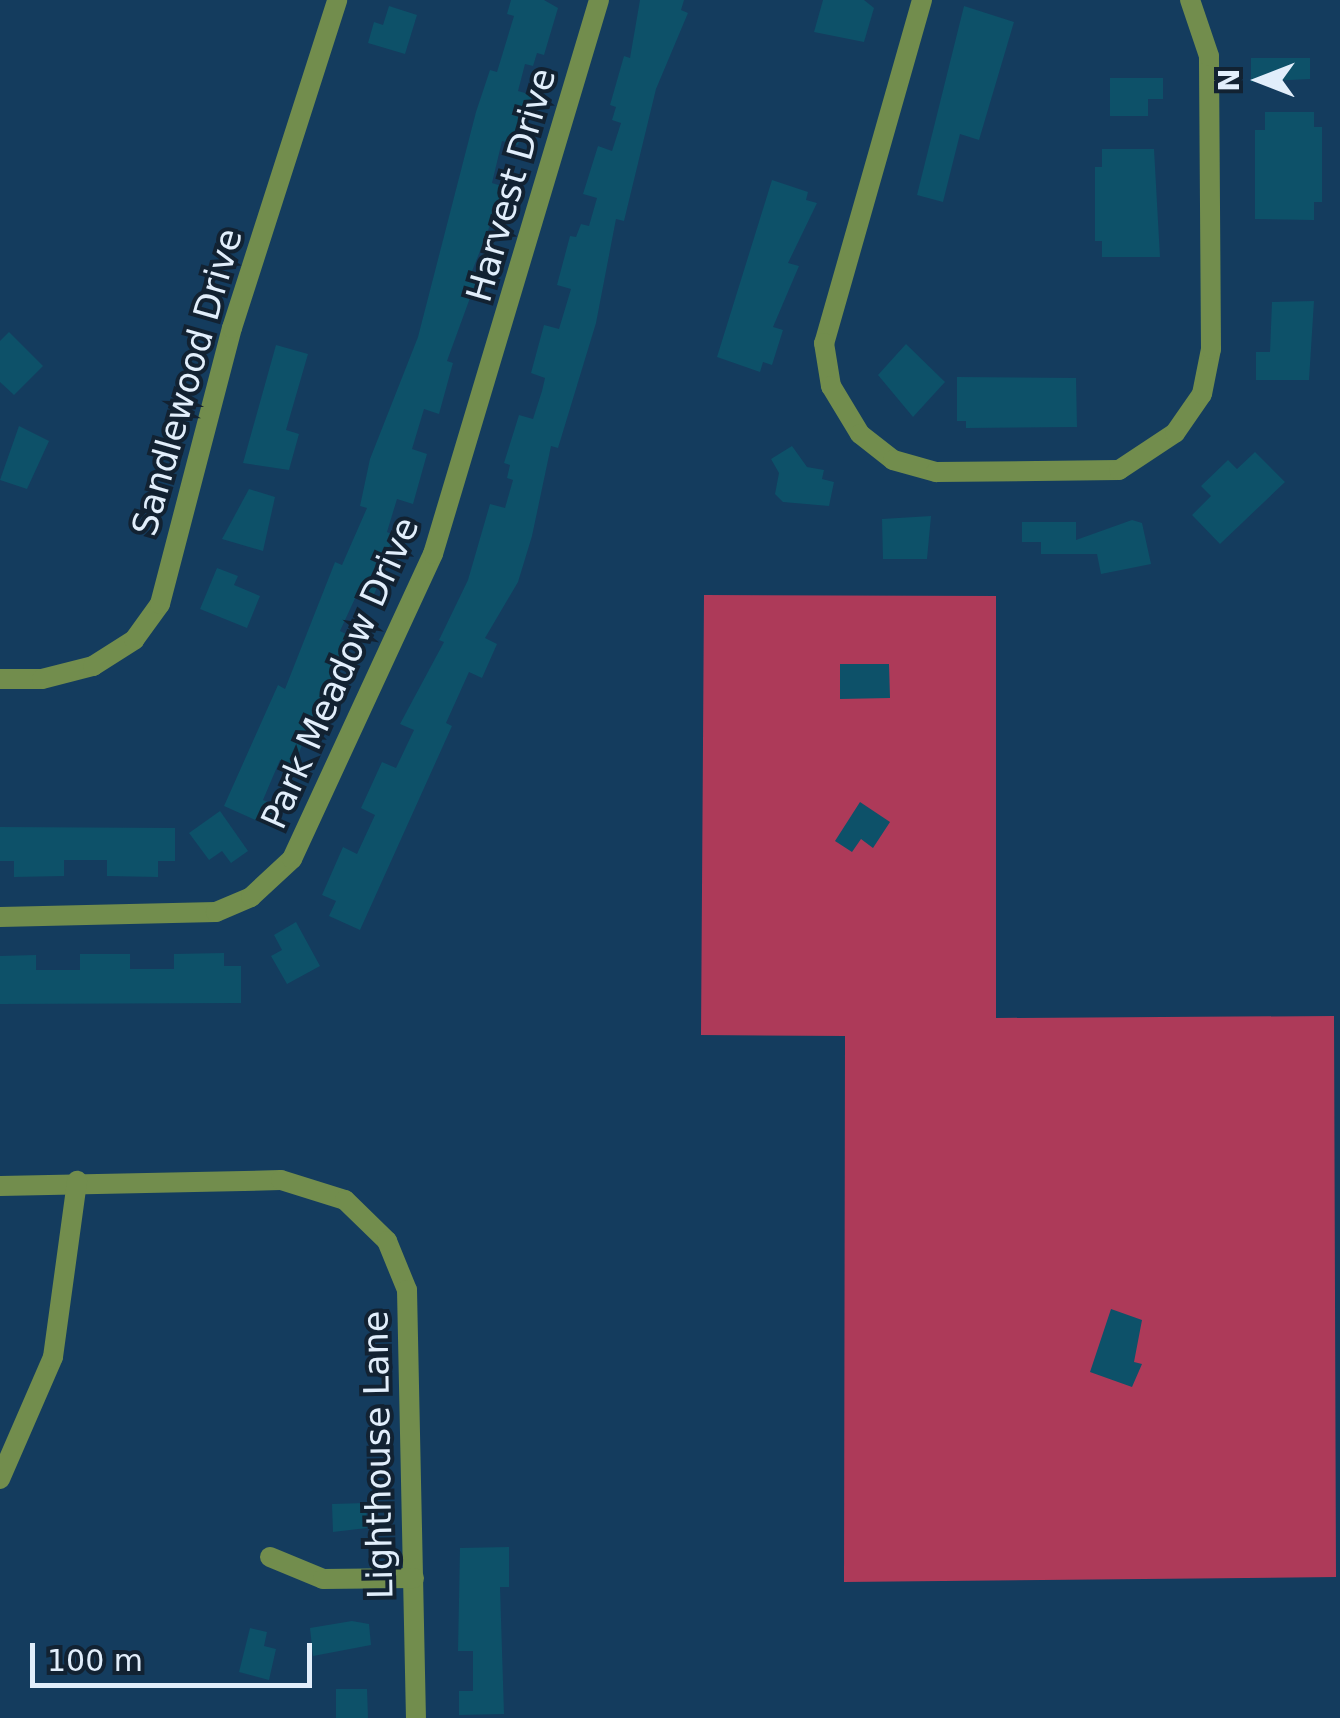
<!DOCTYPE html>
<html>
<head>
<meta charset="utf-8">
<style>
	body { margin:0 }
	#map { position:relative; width:1340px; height:1718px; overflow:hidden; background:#143c5e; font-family:"DejaVu Sans",sans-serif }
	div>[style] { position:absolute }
	.forest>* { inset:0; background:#ad3a59 }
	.building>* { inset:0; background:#0d5169 }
	.minor>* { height:20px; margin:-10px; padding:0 10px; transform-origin:10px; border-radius:10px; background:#728d4d }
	span { translate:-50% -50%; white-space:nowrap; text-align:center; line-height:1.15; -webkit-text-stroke:8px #122232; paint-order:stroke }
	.street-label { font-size:35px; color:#e1eefb }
	.north { position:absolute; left:1210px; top:30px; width:100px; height:100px; -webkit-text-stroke:8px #122232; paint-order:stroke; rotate:270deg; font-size:28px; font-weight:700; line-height:40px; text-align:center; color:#e1eefb }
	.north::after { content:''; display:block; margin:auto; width:35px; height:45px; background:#e1eefb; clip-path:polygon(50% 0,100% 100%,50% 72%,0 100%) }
	.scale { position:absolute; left:30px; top:1643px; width:282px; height:45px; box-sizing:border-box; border:5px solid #e1eefb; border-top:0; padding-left:12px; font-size:30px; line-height:35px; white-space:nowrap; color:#e1eefb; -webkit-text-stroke:8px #122232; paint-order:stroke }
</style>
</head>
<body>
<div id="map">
	<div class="forest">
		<i style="clip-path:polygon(704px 595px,996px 596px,996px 1018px,1334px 1016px,1336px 1577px,844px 1582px,845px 1036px,701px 1035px)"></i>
	</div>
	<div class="building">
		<i style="clip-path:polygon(511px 0,544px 0,558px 8px,544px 55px,537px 53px,533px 66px,525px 64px,518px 91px,532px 95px,518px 145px,502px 141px,492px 183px,505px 187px,471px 274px,478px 276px,447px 361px,453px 363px,439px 414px,424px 409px,412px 449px,427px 454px,413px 504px,397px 499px,387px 532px,394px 535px,388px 550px,393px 552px,371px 601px,357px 594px,340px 631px,354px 638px,333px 685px,326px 682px,294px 766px,280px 760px,263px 800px,277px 806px,269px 826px,224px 806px,278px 685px,285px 689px,335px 562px,342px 565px,367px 508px,360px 506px,370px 459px,418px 337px,476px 112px,490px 70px,497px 72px,514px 16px,507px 14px)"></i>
		<i style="clip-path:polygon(640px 0,684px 0,681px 10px,688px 13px,656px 89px,624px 221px,616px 219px,596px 323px,558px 448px,551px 446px,532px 536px,518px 582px,485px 638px,497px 644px,482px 678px,469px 672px,446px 723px,452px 726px,360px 930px,329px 916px,336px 901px,322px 895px,343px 847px,357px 854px,375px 815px,361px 808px,382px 762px,396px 768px,414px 730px,400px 724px,444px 642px,439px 640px,468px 580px,490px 504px,505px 508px,513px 480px,507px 478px,510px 465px,504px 463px,519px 415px,533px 419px,542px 391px,545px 378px,531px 373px,544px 325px,559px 329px,571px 289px,557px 285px,570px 236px,576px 237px,581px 224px,589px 226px,597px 198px,583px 194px,598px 146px,612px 151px,621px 123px,612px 120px,616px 107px,610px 105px,624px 56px,630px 58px)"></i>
		<i style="clip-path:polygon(823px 0,864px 0,874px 8px,864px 42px,814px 32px)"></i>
		<i style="clip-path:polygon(389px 6px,417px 15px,405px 54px,368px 43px,374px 22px,383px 25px)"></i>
		<i style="clip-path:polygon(964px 6px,1014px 22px,979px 140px,960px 134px,943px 202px,917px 195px)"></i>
		<i style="clip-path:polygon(1251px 58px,1310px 58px,1310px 79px,1251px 82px)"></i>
		<i style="clip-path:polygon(1110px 78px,1163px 78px,1163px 99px,1148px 99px,1148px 116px,1110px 116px)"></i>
		<i style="clip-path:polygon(1265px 112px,1314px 112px,1314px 127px,1322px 127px,1322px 202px,1314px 202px,1314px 220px,1255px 219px,1255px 130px,1265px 130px)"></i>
		<i style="clip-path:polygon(1102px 149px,1154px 149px,1160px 257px,1102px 257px,1102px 241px,1095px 241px,1095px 167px,1102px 167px)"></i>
		<i style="clip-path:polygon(772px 180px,808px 192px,806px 200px,817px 203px,788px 263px,799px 266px,773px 327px,783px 330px,772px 365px,763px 362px,760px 372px,717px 357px)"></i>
		<i style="clip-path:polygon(1314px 301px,1309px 380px,1256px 380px,1256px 352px,1270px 352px,1272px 302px)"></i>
		<i style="clip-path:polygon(9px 332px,43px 366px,14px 395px,0 382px,0 341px)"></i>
		<i style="clip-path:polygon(906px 344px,945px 382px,913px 417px,878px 375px)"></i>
		<i style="clip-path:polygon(276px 345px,308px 354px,286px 430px,299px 434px,289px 470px,243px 463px)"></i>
		<i style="clip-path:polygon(957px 377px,1076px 378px,1077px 427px,966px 428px,966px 421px,957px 421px)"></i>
		<i style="clip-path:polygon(19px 426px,49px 441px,27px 489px,0 480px)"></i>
		<i style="clip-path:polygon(792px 446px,807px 467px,824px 470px,822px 479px,834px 482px,829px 506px,783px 502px,775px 494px,779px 473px,771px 459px)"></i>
		<i style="clip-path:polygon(1255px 452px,1285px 482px,1220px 544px,1192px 515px,1211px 496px,1201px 486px,1228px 460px,1237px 469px)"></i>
		<i style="clip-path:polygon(249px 489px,275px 497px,263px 551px,222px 539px)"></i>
		<i style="clip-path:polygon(931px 516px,927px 559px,883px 559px,882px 519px)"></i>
		<i style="clip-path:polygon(1132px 520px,1142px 523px,1151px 564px,1101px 574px,1097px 554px,1041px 554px,1041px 542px,1022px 542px,1022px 522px,1076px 522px,1076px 540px)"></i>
		<i style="clip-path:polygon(217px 568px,238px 576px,234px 585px,260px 596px,247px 628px,200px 609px)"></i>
		<i style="clip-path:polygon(840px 664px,889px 664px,890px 698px,840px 699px)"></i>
		<i style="clip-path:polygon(860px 802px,890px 822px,873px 848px,861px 839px,852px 852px,835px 841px)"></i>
		<i style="clip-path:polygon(220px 811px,248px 851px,231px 863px,222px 851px,209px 860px,189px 833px)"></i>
		<i style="clip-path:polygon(0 827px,175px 828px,175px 861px,158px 861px,158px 877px,107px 876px,107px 860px,64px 860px,64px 876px,14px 877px,14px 861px,0 861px)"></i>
		<i style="clip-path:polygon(296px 922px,320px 966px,287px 984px,271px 956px,282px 950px,274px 935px)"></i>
		<i style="clip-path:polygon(224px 953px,224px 966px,241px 966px,241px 1003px,0 1004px,0 956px,36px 955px,36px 970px,80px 970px,80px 954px,130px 954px,130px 969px,174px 969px,174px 954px)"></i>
		<i style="clip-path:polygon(1111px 1309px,1142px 1320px,1134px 1362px,1142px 1364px,1132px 1387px,1090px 1372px)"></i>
		<i style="clip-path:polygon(366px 1503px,367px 1528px,333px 1532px,332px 1504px)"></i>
		<i style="clip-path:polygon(509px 1547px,509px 1587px,500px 1587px,504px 1714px,459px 1715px,459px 1691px,473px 1691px,473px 1651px,458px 1651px,460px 1548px)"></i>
		<i style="clip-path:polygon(352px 1621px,369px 1624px,371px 1645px,313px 1656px,310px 1628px)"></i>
		<i style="clip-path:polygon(250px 1628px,267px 1632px,264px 1646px,276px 1649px,269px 1680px,239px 1672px)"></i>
		<i style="clip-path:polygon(336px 1689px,367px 1689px,368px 1718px,336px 1718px)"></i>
	</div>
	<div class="minor">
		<i style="left:922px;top:0;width:357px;rotate:105.9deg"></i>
		<i style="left:824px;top:343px;width:44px;rotate:80.8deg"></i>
		<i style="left:831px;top:386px;width:56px;rotate:58.9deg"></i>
		<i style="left:860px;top:434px;width:42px;rotate:38.2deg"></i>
		<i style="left:893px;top:460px;width:45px;rotate:15.6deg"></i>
		<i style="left:936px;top:472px;width:183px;rotate:-0.6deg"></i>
		<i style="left:1119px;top:470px;width:67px;rotate:-33.5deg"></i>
		<i style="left:1175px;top:433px;width:47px;rotate:-55.3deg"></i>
		<i style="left:1202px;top:394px;width:46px;rotate:-78.7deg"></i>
		<i style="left:1211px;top:349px;width:293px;rotate:-90.4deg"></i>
		<i style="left:1209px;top:56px;width:59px;rotate:-108.7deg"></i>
		<i style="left:0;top:679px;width:42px"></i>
		<i style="left:42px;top:679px;width:53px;rotate:-14.3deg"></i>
		<i style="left:93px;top:666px;width:49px;rotate:-32.4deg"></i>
		<i style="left:134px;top:640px;width:44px;rotate:-54.2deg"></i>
		<i style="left:160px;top:604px;width:285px;rotate:-75.4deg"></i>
		<i style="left:232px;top:328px;width:344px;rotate:-72.2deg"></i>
		<i style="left:0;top:917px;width:216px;rotate:-1.3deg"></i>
		<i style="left:216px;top:912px;width:38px;rotate:-23deg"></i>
		<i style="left:251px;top:897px;width:56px;rotate:-42.8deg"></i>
		<i style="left:292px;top:859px;width:336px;rotate:-65.2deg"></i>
		<i style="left:433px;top:554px;width:578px;rotate:-73.32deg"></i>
		<i style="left:0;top:1186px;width:281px;rotate:-1.2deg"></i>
		<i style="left:281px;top:1180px;width:67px;rotate:17.4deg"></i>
		<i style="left:345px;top:1200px;width:59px;rotate:44.3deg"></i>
		<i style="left:387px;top:1241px;width:53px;rotate:67.8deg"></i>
		<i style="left:407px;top:1290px;width:428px;rotate:88.8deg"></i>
		<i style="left:0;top:1479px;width:133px;rotate:-66.5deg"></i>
		<i style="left:53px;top:1357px;width:178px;rotate:-82.2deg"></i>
		<i style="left:270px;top:1557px;width:57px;rotate:22.5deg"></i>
		<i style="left:323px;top:1579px;width:91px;rotate:-0.6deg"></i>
	</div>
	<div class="street-label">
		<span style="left:511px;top:185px;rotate:-74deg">Harvest Drive</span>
		<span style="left:187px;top:382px;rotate:-74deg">Sandlewood Drive</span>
		<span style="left:340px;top:673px;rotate:-66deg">Park Meadow Drive</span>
		<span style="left:378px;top:1455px;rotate:-91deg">Lighthouse Lane</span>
	</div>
	<div class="north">N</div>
	<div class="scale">100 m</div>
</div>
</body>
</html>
